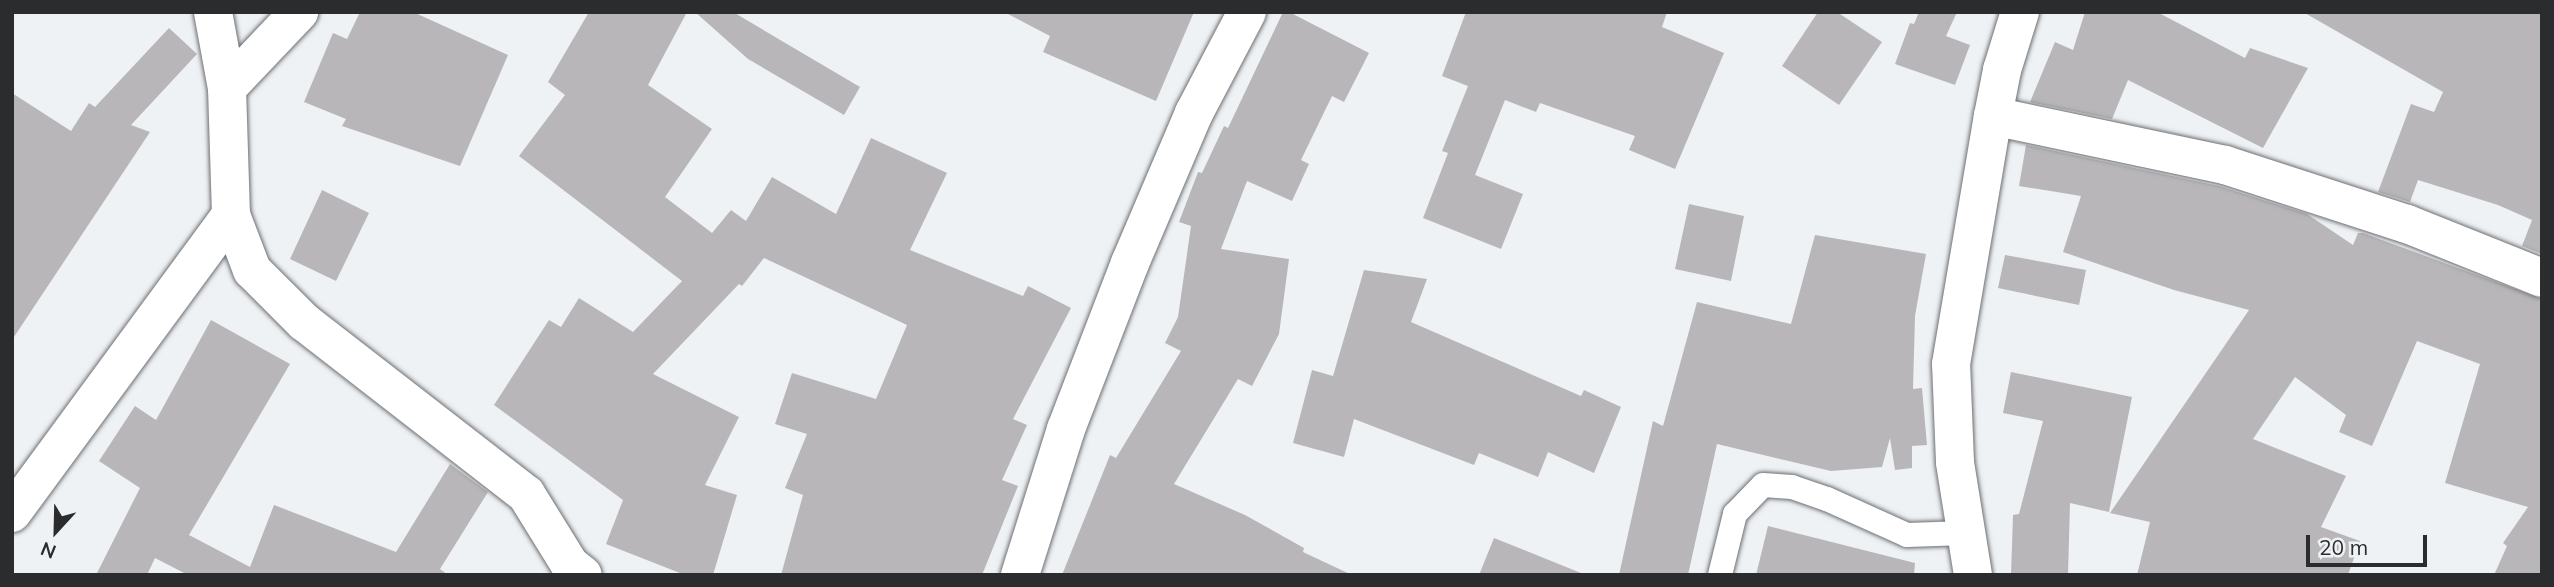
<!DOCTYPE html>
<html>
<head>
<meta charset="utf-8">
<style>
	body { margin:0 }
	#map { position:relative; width:2554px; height:587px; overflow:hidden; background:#eff2f5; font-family:Mulish,sans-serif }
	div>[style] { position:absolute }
	.building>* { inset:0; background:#b8b6b9 }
	.roads { filter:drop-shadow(0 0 2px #6d6f72) drop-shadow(0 0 2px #6d6f72) }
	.service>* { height:24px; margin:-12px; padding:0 12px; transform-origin:12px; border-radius:12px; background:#fff }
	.minor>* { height:38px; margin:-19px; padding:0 19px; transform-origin:19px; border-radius:19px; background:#fff }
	span { translate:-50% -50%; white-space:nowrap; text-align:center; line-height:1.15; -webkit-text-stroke:5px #eff2f5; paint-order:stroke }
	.frame { position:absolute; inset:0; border:14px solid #2b2c2d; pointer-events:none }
	.north { position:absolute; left:21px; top:496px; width:70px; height:70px; -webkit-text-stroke:5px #eff2f5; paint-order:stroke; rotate:202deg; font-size:19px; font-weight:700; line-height:28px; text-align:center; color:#2b2c2d }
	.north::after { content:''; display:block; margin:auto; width:24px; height:32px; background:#2b2c2d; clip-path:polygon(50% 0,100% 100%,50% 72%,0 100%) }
	.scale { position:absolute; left:2306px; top:535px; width:121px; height:32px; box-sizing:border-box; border:4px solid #2b2c2d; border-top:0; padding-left:9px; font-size:21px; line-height:24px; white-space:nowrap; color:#2b2c2d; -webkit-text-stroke:5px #eff2f5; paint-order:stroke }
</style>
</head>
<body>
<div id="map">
	<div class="building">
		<i style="clip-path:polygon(360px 12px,413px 12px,508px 55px,460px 166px,342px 126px,346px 119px,304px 102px,333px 33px,347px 39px)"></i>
		<i style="clip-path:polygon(589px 12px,687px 12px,648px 85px,712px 129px,665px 197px,712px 233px,731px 210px,746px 221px,772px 177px,836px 214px,871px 138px,947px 173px,910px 250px,1023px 296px,1028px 286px,1071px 308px,1013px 419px,1027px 425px,1002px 480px,1018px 486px,982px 575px,781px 575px,803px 495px,785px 488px,807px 434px,775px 424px,792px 373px,876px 399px,907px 325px,764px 258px,742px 286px,739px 284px,653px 374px,739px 417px,705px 485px,737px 495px,713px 575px,685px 575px,606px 544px,623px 500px,494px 405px,549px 320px,561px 327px,579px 298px,633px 332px,682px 281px,519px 156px,565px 95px,548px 82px)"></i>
		<i style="clip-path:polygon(695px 12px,733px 12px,860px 87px,844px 115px,748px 59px)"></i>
		<i style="clip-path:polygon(1004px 12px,1194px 12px,1156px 101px,1043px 52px,1050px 36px)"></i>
		<i style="clip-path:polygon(1283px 12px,1289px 12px,1369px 53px,1344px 102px,1332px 96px,1301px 160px,1309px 164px,1292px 201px,1247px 181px,1221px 249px,1289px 259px,1279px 334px,1252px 386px,1238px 379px,1174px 484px,1245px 515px,1304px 548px,1303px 552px,1352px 575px,1062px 575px,1110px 455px,1116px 458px,1181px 351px,1165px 343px,1178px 317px,1191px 226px,1179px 222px,1198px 172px,1202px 173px,1224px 126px,1228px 128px)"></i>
		<i style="clip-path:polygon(1466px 12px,1667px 12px,1662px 27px,1724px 53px,1675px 169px,1629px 150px,1635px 136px,1540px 103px,1536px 112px,1505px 100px,1475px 175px,1523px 194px,1501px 249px,1423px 218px,1448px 153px,1442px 151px,1468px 86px,1442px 76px)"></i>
		<i style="clip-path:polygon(1818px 12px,1837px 12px,1882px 42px,1839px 105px,1782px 66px)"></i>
		<i style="clip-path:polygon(1919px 12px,1957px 12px,1946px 36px,1970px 45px,1955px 85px,1895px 64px,1910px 23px,1914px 24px)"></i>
		<i style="clip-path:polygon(2085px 12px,2157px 12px,2245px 58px,2250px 48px,2308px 68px,2263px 148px,2128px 80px,2112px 119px,2030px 102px,2055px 42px,2073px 50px)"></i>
		<i style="clip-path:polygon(2303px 12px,2542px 12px,2542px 254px,2522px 246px,2532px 220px,2498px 205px,2418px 180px,2410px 202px,2378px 192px,2411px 104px,2434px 112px,2443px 92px)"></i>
		<i style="clip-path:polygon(169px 28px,197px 54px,131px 125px,150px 132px,12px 340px,12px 93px,71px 131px,89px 103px,95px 107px)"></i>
		<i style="clip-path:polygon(2026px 145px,2219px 186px,2307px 214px,2353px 245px,2358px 233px,2363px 233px,2542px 299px,2542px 575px,2494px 575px,2507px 546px,2503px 543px,2528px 507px,2445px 483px,2480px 364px,2417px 341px,2372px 446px,2339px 432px,2346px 415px,2295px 377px,2253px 439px,2346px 476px,2321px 527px,2360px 541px,2348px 575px,2137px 575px,2150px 522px,2110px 513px,2249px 310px,2174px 290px,2063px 252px,2081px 196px,2019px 186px)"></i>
		<i style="clip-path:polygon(322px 190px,369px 213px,336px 281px,290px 259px)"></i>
		<i style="clip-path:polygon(1689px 204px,1744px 216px,1731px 281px,1675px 269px)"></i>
		<i style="clip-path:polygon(1815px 235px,1926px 254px,1915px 316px,1913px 389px,1922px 388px,1927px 445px,1912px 446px,1912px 468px,1895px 470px,1890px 438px,1882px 467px,1831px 471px,1717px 444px,1688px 575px,1619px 575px,1653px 421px,1663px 426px,1697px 302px,1791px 324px)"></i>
		<i style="clip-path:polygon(2005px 255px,2086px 270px,2079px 305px,1998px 288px)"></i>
		<i style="clip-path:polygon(1364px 270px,1427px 279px,1411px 322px,1581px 396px,1584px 390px,1621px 407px,1594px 473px,1548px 452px,1538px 477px,1479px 453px,1474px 465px,1354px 419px,1344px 457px,1293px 443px,1312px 370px,1333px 376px)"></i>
		<i style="clip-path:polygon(211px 320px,290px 364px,189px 535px,250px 567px,274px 505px,396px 552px,450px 464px,488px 492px,440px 569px,448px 575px,188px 575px,155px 558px,147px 575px,96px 575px,140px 488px,99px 461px,135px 406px,156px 420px)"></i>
		<i style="clip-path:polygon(2011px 372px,2132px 397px,2109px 512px,2070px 503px,2068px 575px,2011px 575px,2013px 515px,2019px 514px,2043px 421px,2003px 413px)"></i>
		<i style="clip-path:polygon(1768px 526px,1915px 563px,1914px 575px,1756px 575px)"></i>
		<i style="clip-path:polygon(1494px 538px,1581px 573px,1581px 575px,1479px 575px)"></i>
	</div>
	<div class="roads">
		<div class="service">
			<i style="left:1720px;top:575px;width:63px;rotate:-76.2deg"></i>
			<i style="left:1735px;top:514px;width:40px;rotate:-46deg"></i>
			<i style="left:1763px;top:485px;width:29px;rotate:4deg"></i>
			<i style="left:1792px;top:487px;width:37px;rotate:19deg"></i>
			<i style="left:1827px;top:499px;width:88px;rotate:24.2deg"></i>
			<i style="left:1907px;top:535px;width:59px;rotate:-1.9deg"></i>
		</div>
		<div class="minor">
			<i style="left:213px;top:12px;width:77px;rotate:79.6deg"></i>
			<i style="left:227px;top:88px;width:127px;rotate:88.2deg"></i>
			<i style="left:231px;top:215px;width:59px;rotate:69.1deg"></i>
			<i style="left:252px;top:270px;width:74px;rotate:45deg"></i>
			<i style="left:304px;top:322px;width:281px;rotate:37.8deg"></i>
			<i style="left:526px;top:494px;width:84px;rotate:58.2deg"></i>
			<i style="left:570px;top:565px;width:16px;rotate:38deg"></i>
			<i style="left:227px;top:88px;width:105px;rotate:-46.5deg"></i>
			<i style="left:1993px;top:116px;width:237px;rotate:11.9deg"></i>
			<i style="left:2225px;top:165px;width:191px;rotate:18deg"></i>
			<i style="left:2407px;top:224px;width:145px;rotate:21.8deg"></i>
			<i style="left:12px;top:513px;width:370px;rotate:-53.7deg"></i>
			<i style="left:1020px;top:575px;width:153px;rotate:-72.5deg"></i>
			<i style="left:1066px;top:429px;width:178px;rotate:-68.9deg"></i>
			<i style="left:1130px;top:263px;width:163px;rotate:-66.9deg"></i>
			<i style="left:1194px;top:113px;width:114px;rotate:-62.3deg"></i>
			<i style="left:1973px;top:575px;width:114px;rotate:-99.1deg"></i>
			<i style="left:1955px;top:462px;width:98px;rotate:-92.3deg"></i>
			<i style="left:1951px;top:364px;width:252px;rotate:-80.4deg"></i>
			<i style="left:1993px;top:116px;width:47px;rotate:-78.9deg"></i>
			<i style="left:2002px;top:70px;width:61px;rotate:-72.8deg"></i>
		</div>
	</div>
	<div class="frame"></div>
	<div class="north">N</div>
	<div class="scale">20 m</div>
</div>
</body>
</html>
